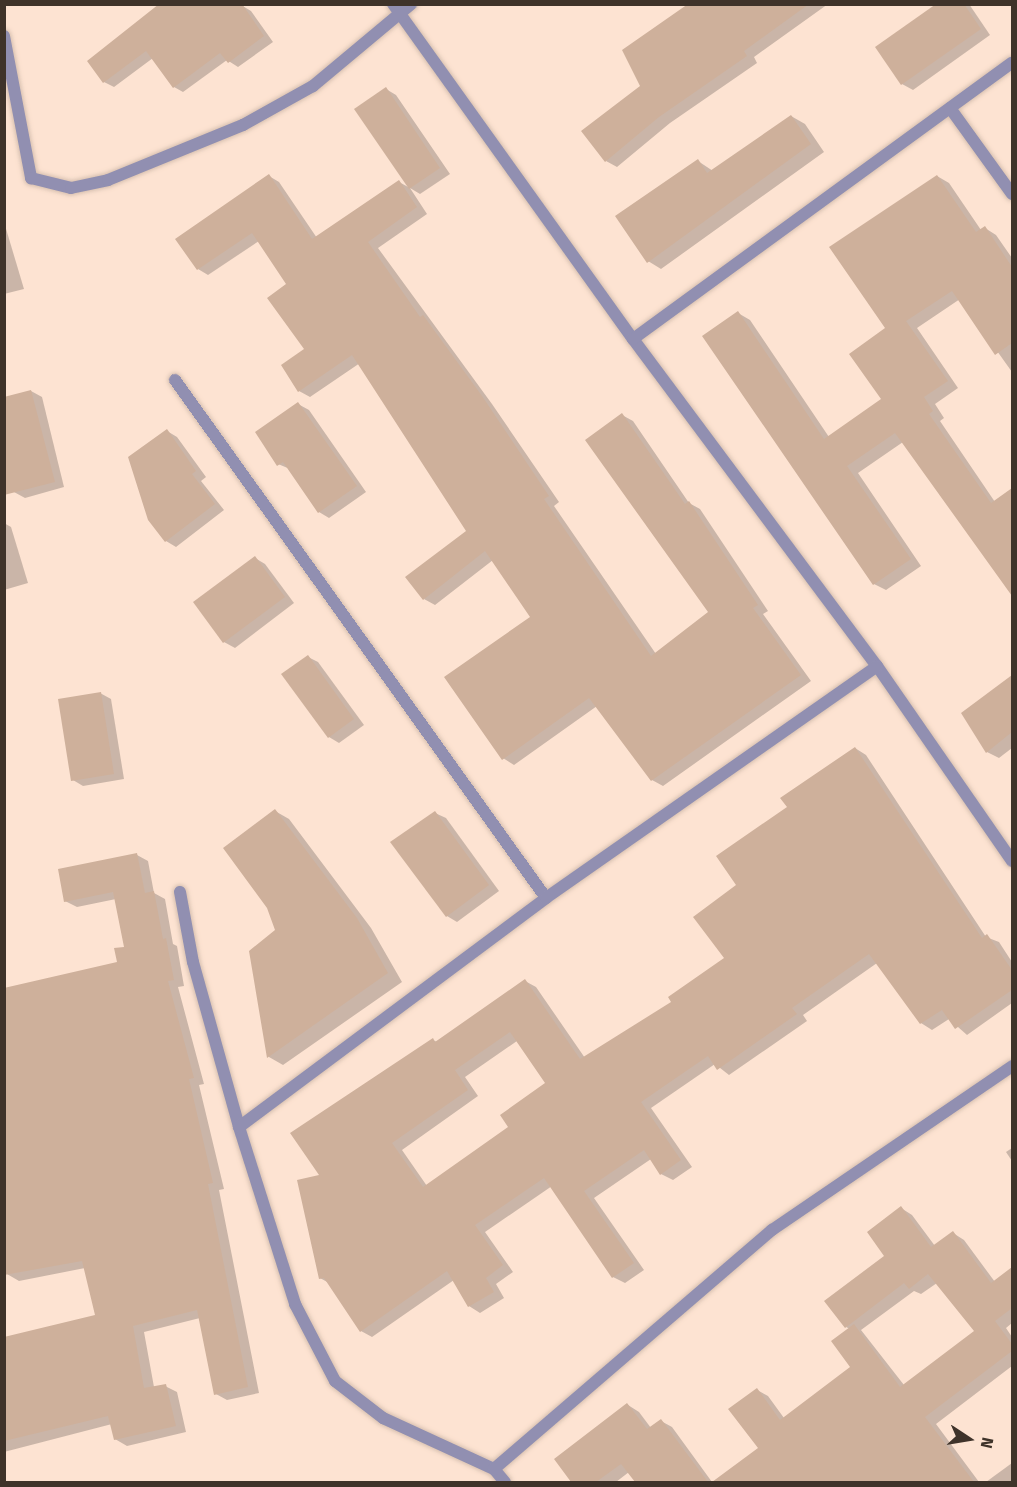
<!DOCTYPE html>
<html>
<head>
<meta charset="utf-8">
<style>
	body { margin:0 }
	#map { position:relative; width:1017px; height:1487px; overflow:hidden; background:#fde3d2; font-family:"Fira Sans",sans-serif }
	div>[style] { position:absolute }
	.shadow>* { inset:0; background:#0003 }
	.building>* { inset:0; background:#ceb09b }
	.roads { filter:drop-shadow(0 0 2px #d7c0b0) drop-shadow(0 0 2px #d7c0b0) }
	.street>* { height:12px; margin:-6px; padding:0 6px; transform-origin:6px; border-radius:6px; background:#918fb1 }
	span { translate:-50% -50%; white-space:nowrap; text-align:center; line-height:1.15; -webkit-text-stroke:6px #fde3d2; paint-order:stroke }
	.frame { position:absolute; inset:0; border:6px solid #3f332a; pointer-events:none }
	.north { position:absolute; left:939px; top:1409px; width:60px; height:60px; -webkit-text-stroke:4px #fde3d2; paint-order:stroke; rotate:102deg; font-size:16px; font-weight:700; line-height:24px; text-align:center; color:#3f332a }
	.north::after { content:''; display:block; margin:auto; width:21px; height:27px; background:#3f332a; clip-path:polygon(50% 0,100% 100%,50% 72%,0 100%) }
</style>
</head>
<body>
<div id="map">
	<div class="shadow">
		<i style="clip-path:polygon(689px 4px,828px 4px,754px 57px,757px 63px,670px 123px,617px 167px,606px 161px,641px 86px)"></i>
		<i style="clip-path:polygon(938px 4px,969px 4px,990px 35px,913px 90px,902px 84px)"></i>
		<i style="clip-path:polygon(241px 5px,251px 11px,273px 42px,238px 67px,227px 60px,183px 92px,174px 87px,153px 58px,114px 87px,104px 82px,89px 61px)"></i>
		<i style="clip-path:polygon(386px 89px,396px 95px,450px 174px,420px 194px,410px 188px,427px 214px,378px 248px,492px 404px,559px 502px,554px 506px,656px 654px,710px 613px,622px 415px,633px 421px,689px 503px,700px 509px,768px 611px,763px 614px,811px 681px,663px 786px,652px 780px,597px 706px,514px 765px,503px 758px,532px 617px,493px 560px,435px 605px,424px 599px,468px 531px,360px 363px,310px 397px,299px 391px,283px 366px,306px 349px,289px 284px,259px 241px,208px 275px,198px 269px,269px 176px,279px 182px,317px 238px,399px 182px,410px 188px)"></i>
		<i style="clip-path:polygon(791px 116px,805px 124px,824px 152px,661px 269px,648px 261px,698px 161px,713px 171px)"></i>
		<i style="clip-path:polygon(937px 176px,949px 183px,981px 230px,985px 228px,996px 235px,1012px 258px,1012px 372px,960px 299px,917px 328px,958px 388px,935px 404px,944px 418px,940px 421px,995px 502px,1012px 490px,1012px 593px,903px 442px,858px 473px,921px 566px,886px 590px,874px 584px,738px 313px,750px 320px,829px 437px,883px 400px,887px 329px)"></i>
		<i style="clip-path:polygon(4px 222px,24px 289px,4px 294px)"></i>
		<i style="clip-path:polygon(31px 391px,42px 397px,64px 487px,25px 498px,14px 492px)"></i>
		<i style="clip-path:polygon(298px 404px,309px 410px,366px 492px,329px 518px,319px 512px,290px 469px,278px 464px)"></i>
		<i style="clip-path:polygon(167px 431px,177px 437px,206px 477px,201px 481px,224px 510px,176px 547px,166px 541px)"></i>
		<i style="clip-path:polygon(4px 523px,11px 527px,28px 583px,4px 590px)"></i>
		<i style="clip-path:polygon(255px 558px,265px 564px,294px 603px,235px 648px,224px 642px,195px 602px)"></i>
		<i style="clip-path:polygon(308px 657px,318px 662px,364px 725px,339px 743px,329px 737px)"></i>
		<i style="clip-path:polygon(1012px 676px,1012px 748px,999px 758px,987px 752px,963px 713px)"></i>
		<i style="clip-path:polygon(100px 693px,111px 699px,124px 779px,83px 786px,73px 780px)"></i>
		<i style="clip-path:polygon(evenodd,855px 748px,866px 755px,986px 937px,999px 942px,1012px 962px,1012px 1003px,967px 1035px,949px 1019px,932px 1030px,921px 1023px,877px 963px,803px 1015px,807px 1021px,729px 1075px,715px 1064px,651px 1108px,692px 1167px,673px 1180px,661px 1174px,651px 1159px,594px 1198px,644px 1270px,625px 1283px,613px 1277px,552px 1186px,485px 1232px,513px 1272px,496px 1284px,504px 1298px,480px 1313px,469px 1306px,454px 1280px,372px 1337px,361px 1331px,329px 1283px,320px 1278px,321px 1176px,433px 1040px,437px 1042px,525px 981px,536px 987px,585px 1058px,673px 1002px,726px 959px,738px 885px,789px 807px,855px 748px,517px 1041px,547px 1084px,511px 1128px,427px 1186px,402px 1150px,478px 1096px,465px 1077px,517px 1041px)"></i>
		<i style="clip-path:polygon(275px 811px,289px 819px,371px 928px,402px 982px,283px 1065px,269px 1057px,251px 952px,282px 926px)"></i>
		<i style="clip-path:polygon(435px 813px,446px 818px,499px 891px,457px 922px,447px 916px)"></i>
		<i style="clip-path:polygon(137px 855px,148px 861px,154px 893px,165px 899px,173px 944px,177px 946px,184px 986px,178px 987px,204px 1084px,199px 1085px,224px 1189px,219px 1190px,259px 1393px,227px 1400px,216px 1394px,200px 1318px,144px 1332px,154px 1387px,165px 1386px,177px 1392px,186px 1432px,127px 1446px,115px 1439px,112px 1424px,4px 1452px,4px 1340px,96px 1317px,85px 1268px,19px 1281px,7px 1274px,125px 948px,116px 899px,77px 907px,65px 901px)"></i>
		<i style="clip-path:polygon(1012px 1148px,1012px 1161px,1006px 1152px)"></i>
		<i style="clip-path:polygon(evenodd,901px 1208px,912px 1215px,935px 1246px,953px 1233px,964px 1240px,995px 1282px,1012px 1269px,1012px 1323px,1006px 1328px,1012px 1337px,1012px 1366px,936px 1424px,979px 1482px,715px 1482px,760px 1449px,757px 1390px,768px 1396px,784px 1418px,853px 1367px,850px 1329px,846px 1327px,887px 1257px,901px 1208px,937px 1283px,976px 1331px,904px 1385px,861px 1330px,914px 1291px,921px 1294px,937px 1283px)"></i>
		<i style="clip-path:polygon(628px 1405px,639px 1412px,651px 1428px,661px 1421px,672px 1427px,712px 1482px,637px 1482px,629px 1472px,616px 1482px,573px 1482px,556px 1459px)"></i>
		<i style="clip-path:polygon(1012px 1463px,1012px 1482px,986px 1482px)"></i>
	</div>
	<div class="building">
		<i style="clip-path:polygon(159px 4px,242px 4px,264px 36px,228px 63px,220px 53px,173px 88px,146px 51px,103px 83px,87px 61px)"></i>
		<i style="clip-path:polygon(688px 4px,809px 4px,744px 51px,747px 56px,659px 117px,605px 162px,581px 131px,640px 86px,622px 50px)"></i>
		<i style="clip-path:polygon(936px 4px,964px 4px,981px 29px,901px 85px,875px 47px)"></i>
		<i style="clip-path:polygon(386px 87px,440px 168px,409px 189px,354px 109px)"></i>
		<i style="clip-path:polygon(791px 115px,811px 144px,647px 263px,615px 216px,698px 159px,707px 173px)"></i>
		<i style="clip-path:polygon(269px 174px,312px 239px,399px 180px,417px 207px,368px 242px,420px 317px,423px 315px,482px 396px,549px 496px,544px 499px,651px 656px,708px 612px,585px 440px,622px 413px,685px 504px,689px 501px,758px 605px,753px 608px,801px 675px,651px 781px,589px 698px,502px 760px,444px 677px,530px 617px,485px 551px,423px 600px,405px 577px,466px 531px,352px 355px,298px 392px,281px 365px,304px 349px,267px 298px,286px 284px,252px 233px,197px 270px,175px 239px)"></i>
		<i style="clip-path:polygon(937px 175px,976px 232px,985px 226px,1012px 267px,1012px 343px,995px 355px,952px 291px,906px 321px,948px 381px,924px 397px,933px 411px,929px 414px,991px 503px,1012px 488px,1012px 596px,895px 433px,847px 466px,911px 559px,873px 585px,702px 336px,738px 311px,824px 439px,881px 399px,849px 354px,885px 328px,829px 247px)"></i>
		<i style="clip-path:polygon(31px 390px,55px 482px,4px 495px,4px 397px)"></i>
		<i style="clip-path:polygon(298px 402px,357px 486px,318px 513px,283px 462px,277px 466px,255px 432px)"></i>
		<i style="clip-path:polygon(167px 429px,196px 471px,192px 474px,215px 504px,165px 542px,148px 520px,128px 457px)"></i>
		<i style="clip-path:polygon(255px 556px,285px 597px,223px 643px,193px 602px)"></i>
		<i style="clip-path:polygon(308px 655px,354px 719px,328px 738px,281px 674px)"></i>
		<i style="clip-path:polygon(1012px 675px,1012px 732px,986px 753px,961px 713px)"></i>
		<i style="clip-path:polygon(101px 692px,114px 774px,71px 781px,58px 699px)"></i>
		<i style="clip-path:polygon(evenodd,855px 747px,982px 938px,987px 934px,1012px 970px,1012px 990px,955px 1029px,942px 1010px,920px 1024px,869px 954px,792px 1008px,797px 1014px,717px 1070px,708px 1056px,641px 1102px,681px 1160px,660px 1175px,644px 1150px,584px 1191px,634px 1263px,612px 1278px,544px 1178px,475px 1225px,503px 1265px,486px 1278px,494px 1292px,468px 1307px,447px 1271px,360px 1332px,324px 1278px,319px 1279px,297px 1180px,319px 1175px,290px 1133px,433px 1038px,435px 1042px,525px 979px,580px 1059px,671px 1002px,668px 997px,724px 958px,693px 917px,736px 885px,716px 856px,787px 807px,780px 798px,855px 747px,510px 1032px,545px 1083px,500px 1115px,508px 1127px,423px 1187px,392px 1143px,468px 1090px,455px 1070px,510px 1032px)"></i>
		<i style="clip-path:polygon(275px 809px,357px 918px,388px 973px,267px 1058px,249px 951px,275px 930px,267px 908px,223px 848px)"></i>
		<i style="clip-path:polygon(435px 811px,489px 885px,446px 917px,390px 842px)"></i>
		<i style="clip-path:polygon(137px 853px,145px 893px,154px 891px,163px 939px,166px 938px,174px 980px,168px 981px,194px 1078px,189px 1079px,213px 1183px,208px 1184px,248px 1387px,214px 1395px,197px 1310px,133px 1326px,144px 1388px,166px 1384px,176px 1426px,114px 1440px,108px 1416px,4px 1441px,4px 1337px,95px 1315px,82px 1261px,4px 1275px,4px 988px,117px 962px,114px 948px,124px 947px,113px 892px,64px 902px,58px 869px)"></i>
		<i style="clip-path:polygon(901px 1206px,931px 1247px,953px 1231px,991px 1283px,1012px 1267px,1012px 1308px,995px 1321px,1012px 1344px,1012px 1351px,925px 1417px,974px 1482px,712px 1482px,758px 1448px,728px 1409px,757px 1388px,780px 1420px,850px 1367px,831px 1341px,854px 1324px,900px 1387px,974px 1331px,928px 1274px,909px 1289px,904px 1283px,845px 1328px,824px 1301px,884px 1256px,867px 1232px)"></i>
		<i style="clip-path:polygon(627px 1403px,647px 1429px,661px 1419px,708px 1482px,635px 1482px,621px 1464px,596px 1482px,571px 1482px,554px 1459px)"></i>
	</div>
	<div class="roads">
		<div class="street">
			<i style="left:393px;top:4px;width:412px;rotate:54.4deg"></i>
			<i style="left:633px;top:339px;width:408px;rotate:53.3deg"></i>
			<i style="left:877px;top:666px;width:237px;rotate:55.3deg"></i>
			<i style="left:4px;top:36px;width:145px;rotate:79.2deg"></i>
			<i style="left:31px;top:178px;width:41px;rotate:14deg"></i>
			<i style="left:71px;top:188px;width:38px;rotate:-12deg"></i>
			<i style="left:108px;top:180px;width:146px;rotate:-22.2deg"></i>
			<i style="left:243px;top:125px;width:80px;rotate:-29.1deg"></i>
			<i style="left:313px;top:86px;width:128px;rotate:-39.9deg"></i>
			<i style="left:950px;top:108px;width:106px;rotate:54.2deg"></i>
			<i style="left:633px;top:339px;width:469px;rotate:-36.1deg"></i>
			<i style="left:175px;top:380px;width:637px;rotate:54.39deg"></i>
			<i style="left:180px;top:892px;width:71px;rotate:79.5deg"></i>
			<i style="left:193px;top:962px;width:171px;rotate:74.4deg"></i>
			<i style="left:239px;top:1127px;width:186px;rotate:72.4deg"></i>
			<i style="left:295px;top:1304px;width:87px;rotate:62.5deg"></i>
			<i style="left:335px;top:1381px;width:61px;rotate:37.6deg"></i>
			<i style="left:383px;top:1418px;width:122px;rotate:24.7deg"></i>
			<i style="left:494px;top:1469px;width:17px;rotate:50deg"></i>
			<i style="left:239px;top:1127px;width:383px;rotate:-36.7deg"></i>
			<i style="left:546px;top:898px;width:404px;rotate:-35deg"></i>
			<i style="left:494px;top:1469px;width:367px;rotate:-40.7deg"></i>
			<i style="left:772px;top:1230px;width:291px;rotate:-34.3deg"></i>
		</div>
	</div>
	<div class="frame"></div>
	<div class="north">N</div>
</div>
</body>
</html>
